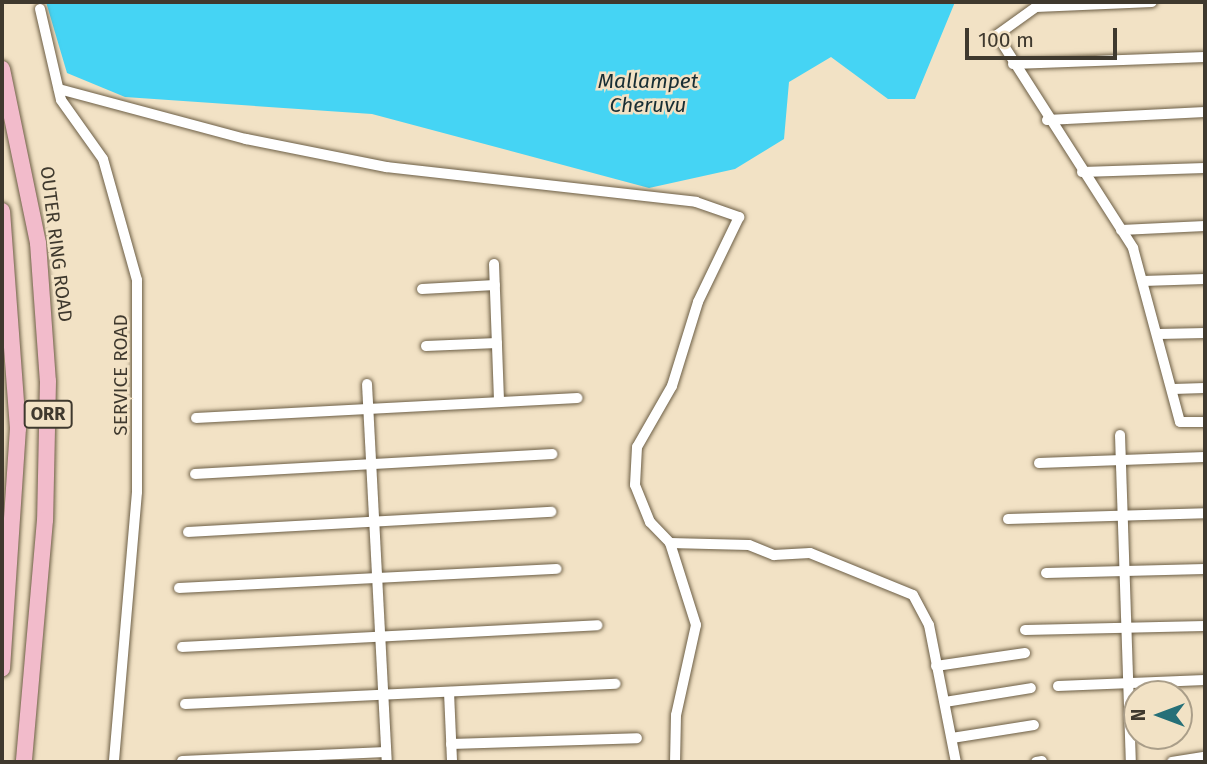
<!DOCTYPE html>
<html>
<head>
<meta charset="utf-8">
<style>
	body { margin:0 }
	#map { position:relative; width:1207px; height:764px; overflow:hidden; background:#f2e2c5; font-family:"Fira Sans",sans-serif }
	div>[style] { position:absolute }
	.water>* { inset:0; background:#45d4f4 }
	.roads { filter:drop-shadow(0 0 2px #6c5e45) drop-shadow(0 0 2px #6c5e45) }
	.minor>* { height:10px; margin:-5px; padding:0 5px; transform-origin:5px; border-radius:5px; background:#fff }
	.highway>* { height:16px; margin:-8px; padding:0 8px; transform-origin:8px; border-radius:8px; background:#f2bbcb }
	span { translate:-50% -50%; white-space:nowrap; text-align:center; line-height:1.15; -webkit-text-stroke:5px #f2e2c5; paint-order:stroke }
	.shield-label span { padding:2px 5px; background:#f2e2c5; border:2px solid; border-radius:5px; -webkit-text-stroke-width:0 }
	.shield-label { font-size:18px; color:#3f392e; font-weight:700 }
	.street-label { font-size:19px; color:#3f392e }
	.water-label { font-size:21px; color:#172e34; font-style:italic }
	.frame { position:absolute; inset:0; border:4px solid #3f392e; pointer-events:none }
	.north { position:absolute; left:1123px; top:680px; width:70px; height:70px; box-sizing:border-box; background:#f2e2c5; border:2px solid #aa9e89; border-radius:50%; rotate:270deg; font-size:19px; font-weight:700; line-height:28px; text-align:center; color:#3f392e }
	.north::after { content:''; display:block; margin:auto; width:24px; height:32px; background:#267078; clip-path:polygon(50% 0,100% 100%,50% 72%,0 100%) }
	.scale { position:absolute; left:965px; top:28px; width:152px; height:32px; box-sizing:border-box; border:4px solid #3f392e; border-top:0; padding-left:9px; font-size:21px; line-height:24px; white-space:nowrap; color:#3f392e; -webkit-text-stroke:5px #f2e2c5; paint-order:stroke }
</style>
</head>
<body>
<div id="map">
	<div class="water">
		<i style="clip-path:polygon(46px 2px,955px 2px,915px 99px,888px 99px,831px 57px,789px 82px,784px 139px,735px 169px,649px 188px,372px 114px,125px 97px,67px 73px)"></i>
	</div>
	<div class="roads">
		<div class="minor">
			<i style="left:1043px;top:2px;width:57px;rotate:144.3deg"></i>
			<i style="left:997px;top:35px;width:253px;rotate:57.4deg"></i>
			<i style="left:1133px;top:248px;width:180px;rotate:74.9deg"></i>
			<i style="left:1180px;top:422px;width:25px"></i>
			<i style="left:1036px;top:7px;width:116px;rotate:-2.5deg"></i>
			<i style="left:40px;top:9px;width:93px;rotate:77deg"></i>
			<i style="left:61px;top:100px;width:72px;rotate:54.6deg"></i>
			<i style="left:103px;top:159px;width:126px;rotate:74.3deg"></i>
			<i style="left:137px;top:280px;width:212px;rotate:90deg"></i>
			<i style="left:137px;top:492px;width:271px;rotate:94.9deg"></i>
			<i style="left:1013px;top:64px;width:192px;rotate:-2.1deg"></i>
			<i style="left:59px;top:89px;width:194px;rotate:15deg"></i>
			<i style="left:246px;top:139px;width:143px;rotate:11.3deg"></i>
			<i style="left:386px;top:167px;width:312px;rotate:6.4deg"></i>
			<i style="left:696px;top:202px;width:46px;rotate:19.2deg"></i>
			<i style="left:739px;top:217px;width:94px;rotate:115.8deg"></i>
			<i style="left:698px;top:302px;width:88px;rotate:107.2deg"></i>
			<i style="left:672px;top:386px;width:70px;rotate:119.8deg"></i>
			<i style="left:637px;top:447px;width:38px;rotate:93deg"></i>
			<i style="left:635px;top:485px;width:40px;rotate:68deg"></i>
			<i style="left:650px;top:522px;width:29px;rotate:46deg"></i>
			<i style="left:670px;top:543px;width:86px;rotate:72.4deg"></i>
			<i style="left:696px;top:625px;width:92px;rotate:102.5deg"></i>
			<i style="left:676px;top:715px;width:47px;rotate:91.2deg"></i>
			<i style="left:1047px;top:120px;width:158px;rotate:-2.9deg"></i>
			<i style="left:1082px;top:172px;width:123px;rotate:-1.9deg"></i>
			<i style="left:1121px;top:230px;width:84px;rotate:-2.7deg"></i>
			<i style="left:494px;top:264px;width:137px;rotate:87.9deg"></i>
			<i style="left:1143px;top:281px;width:62px;rotate:-1.8deg"></i>
			<i style="left:422px;top:289px;width:73px;rotate:-3.1deg"></i>
			<i style="left:1159px;top:334px;width:46px;rotate:-1.2deg"></i>
			<i style="left:426px;top:346px;width:71px;rotate:-2.4deg"></i>
			<i style="left:367px;top:384px;width:379px;rotate:87deg"></i>
			<i style="left:1173px;top:389px;width:32px;rotate:-2deg"></i>
			<i style="left:196px;top:418px;width:382px;rotate:-3deg"></i>
			<i style="left:1120px;top:435px;width:327px;rotate:88.1deg"></i>
			<i style="left:1039px;top:463px;width:166px;rotate:-2.1deg"></i>
			<i style="left:195px;top:474px;width:358px;rotate:-3.2deg"></i>
			<i style="left:1008px;top:519px;width:197px;rotate:-1.7deg"></i>
			<i style="left:188px;top:532px;width:364px;rotate:-3.2deg"></i>
			<i style="left:670px;top:543px;width:79px;rotate:1.5deg"></i>
			<i style="left:749px;top:545px;width:27px;rotate:22deg"></i>
			<i style="left:774px;top:555px;width:36px;rotate:-3deg"></i>
			<i style="left:810px;top:553px;width:111px;rotate:22.2deg"></i>
			<i style="left:913px;top:595px;width:34px;rotate:62deg"></i>
			<i style="left:929px;top:625px;width:140px;rotate:78.9deg"></i>
			<i style="left:1046px;top:573px;width:159px;rotate:-1.4deg"></i>
			<i style="left:179px;top:588px;width:378px;rotate:-2.9deg"></i>
			<i style="left:1025px;top:630px;width:180px;rotate:-1.3deg"></i>
			<i style="left:182px;top:647px;width:416px;rotate:-3deg"></i>
			<i style="left:936px;top:666px;width:90px;rotate:-8.3deg"></i>
			<i style="left:1058px;top:686px;width:147px;rotate:-2.3deg"></i>
			<i style="left:449px;top:692px;width:70px;rotate:87.5deg"></i>
			<i style="left:945px;top:702px;width:87px;rotate:-9.2deg"></i>
			<i style="left:185px;top:704px;width:431px;rotate:-2.7deg"></i>
			<i style="left:952px;top:738px;width:83px;rotate:-9deg"></i>
			<i style="left:451px;top:744px;width:186px;rotate:-1.8deg"></i>
			<i style="left:182px;top:761px;width:204px;rotate:-2.5deg"></i>
			<i style="left:1036px;top:762px;width:6px;rotate:-9deg"></i>
			<i style="left:1172px;top:762px;width:33px;rotate:-9deg"></i>
		</div>
		<div class="highway">
			<i style="left:2px;top:69px;width:178px;rotate:78.3deg"></i>
			<i style="left:38px;top:243px;width:138px;rotate:85.9deg"></i>
			<i style="left:48px;top:381px;width:139px;rotate:91.2deg"></i>
			<i style="left:45px;top:520px;width:243px;rotate:95deg"></i>
			<i style="left:2px;top:211px;width:218px;rotate:85.8deg"></i>
			<i style="left:18px;top:428px;width:241px;rotate:93.8deg"></i>
		</div>
	</div>
	<div class="shield-label">
		<span style="left:48px;top:414px">ORR</span>
	</div>
	<div class="street-label">
		<span style="left:56px;top:244px;rotate:83deg">OUTER RING ROAD</span>
		<span style="left:121px;top:375px;rotate:-90deg">SERVICE ROAD</span>
	</div>
	<div class="water-label">
		<span style="left:648px;top:93px">Mallampet<br>Cheruvu</span>
	</div>
	<div class="frame"></div>
	<div class="north">N</div>
	<div class="scale">100 m</div>
</div>
</body>
</html>
